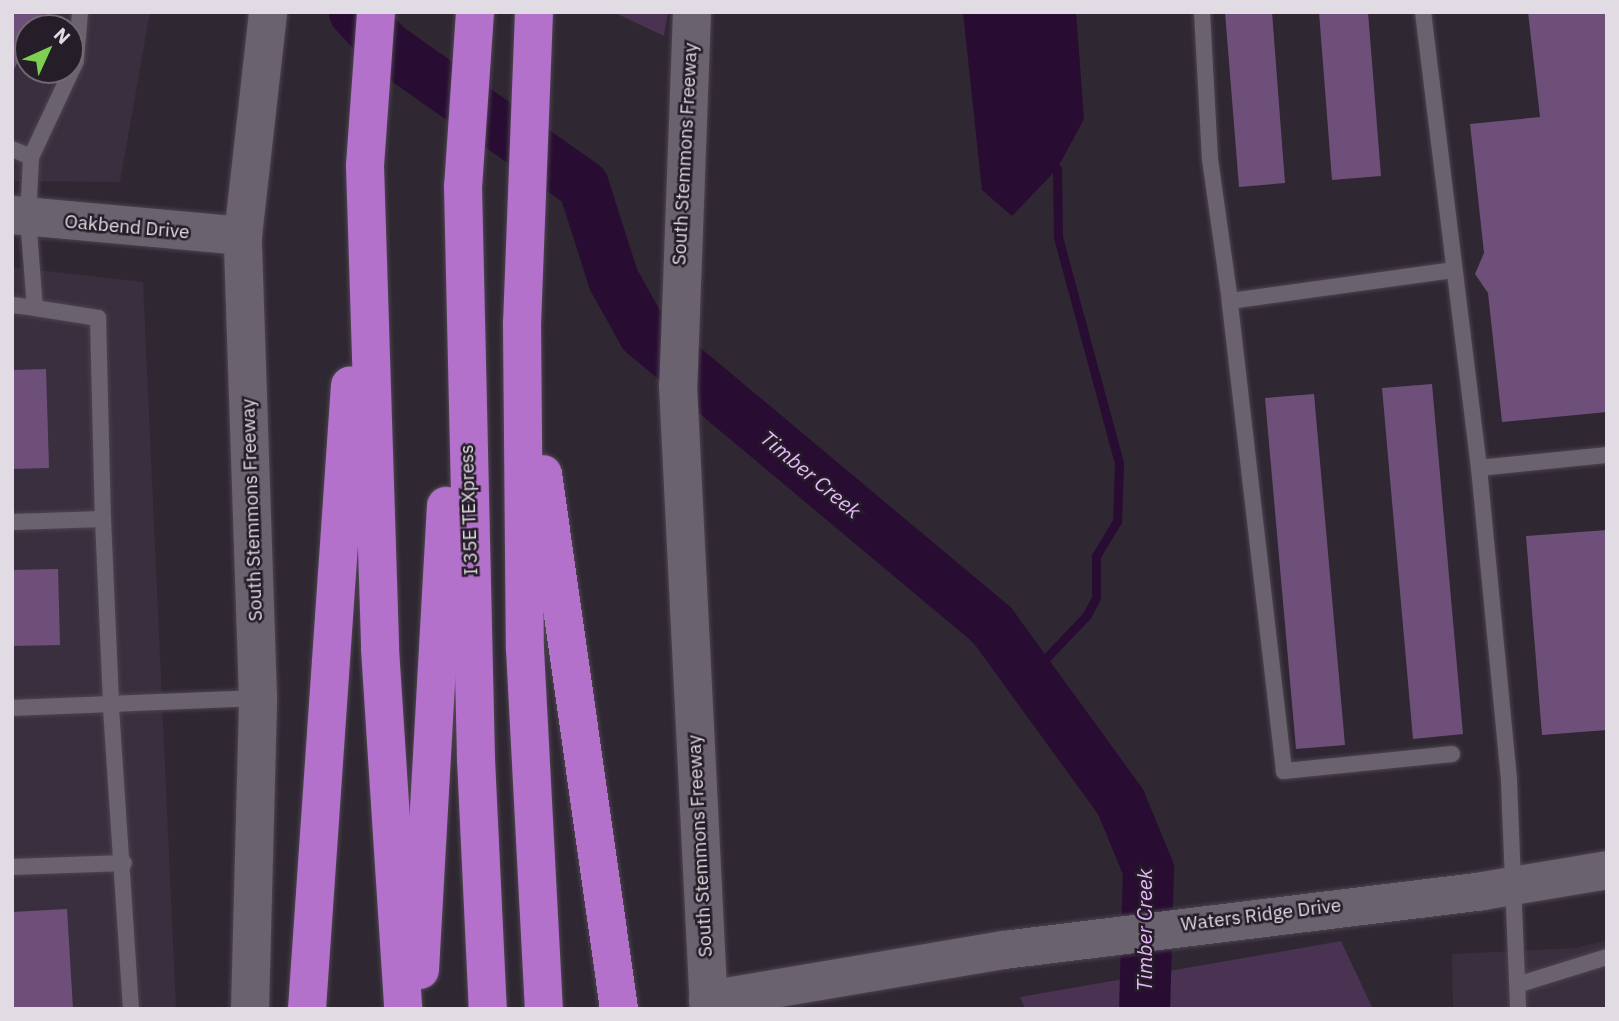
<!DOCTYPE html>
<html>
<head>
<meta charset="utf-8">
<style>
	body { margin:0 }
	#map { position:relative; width:1619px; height:1021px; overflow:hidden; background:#2f2732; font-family:"IBM Plex Sans",sans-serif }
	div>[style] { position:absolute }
	.built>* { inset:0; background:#3a2f3f }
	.green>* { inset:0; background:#493252 }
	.water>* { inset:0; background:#280c32 }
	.stream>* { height:9px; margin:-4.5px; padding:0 4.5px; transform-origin:4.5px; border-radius:4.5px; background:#280c32 }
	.river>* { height:51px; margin:-25.5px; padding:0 25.5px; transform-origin:25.5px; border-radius:25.5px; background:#280c32 }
	.building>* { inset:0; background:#6e4f7a }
	.roads { filter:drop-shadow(0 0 2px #4c444e) drop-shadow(0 0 2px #4c444e) }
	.service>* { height:16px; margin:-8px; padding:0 8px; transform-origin:8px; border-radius:8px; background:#6b626f }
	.tertiary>* { height:38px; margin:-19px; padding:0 19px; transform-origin:19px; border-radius:19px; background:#6b626f }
	.secondary>* { height:38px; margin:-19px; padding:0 19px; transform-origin:19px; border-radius:19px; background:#6b626f }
	.motorway>* { height:38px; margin:-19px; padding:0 19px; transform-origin:19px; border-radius:19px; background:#b371cc }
	span { translate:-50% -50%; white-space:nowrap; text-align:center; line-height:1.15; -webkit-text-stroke:5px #251d28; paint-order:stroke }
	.street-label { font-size:19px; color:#e1dbe3 }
	.water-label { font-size:21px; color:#e7b6fb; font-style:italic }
	.frame { position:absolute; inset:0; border:14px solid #e1dbe3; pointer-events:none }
	.north { position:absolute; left:14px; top:14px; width:70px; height:70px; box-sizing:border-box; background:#251d28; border:2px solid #706973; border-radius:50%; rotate:45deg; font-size:19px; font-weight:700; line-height:28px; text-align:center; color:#e1dbe3 }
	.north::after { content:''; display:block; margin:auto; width:24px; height:32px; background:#7fd052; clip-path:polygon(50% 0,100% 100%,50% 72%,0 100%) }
</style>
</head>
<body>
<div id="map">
	<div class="built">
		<i style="clip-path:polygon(evenodd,12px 12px,150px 12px,120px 182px,12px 181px,12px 12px,28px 28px,70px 28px,70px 70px,28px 70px,28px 28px)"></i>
		<i style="clip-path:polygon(12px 267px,143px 282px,176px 1009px,12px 1009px)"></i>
		<i style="clip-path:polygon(1607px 940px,1607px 1009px,1453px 1009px,1452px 954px,1576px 948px)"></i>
	</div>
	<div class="green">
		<i style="clip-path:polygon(613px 12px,668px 12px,664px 36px)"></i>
		<i style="clip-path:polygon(1341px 941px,1373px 1009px,1025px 1009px,1020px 997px)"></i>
	</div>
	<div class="water">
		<i style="clip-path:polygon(963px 12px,1076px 12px,1084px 119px,1057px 169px,1012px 216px,982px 190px)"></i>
	</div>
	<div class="stream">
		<i style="left:1029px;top:676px;width:84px;rotate:-46.4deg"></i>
		<i style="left:1087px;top:615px;width:20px;rotate:-63deg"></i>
		<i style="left:1096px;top:597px;width:41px;rotate:-90deg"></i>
		<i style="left:1096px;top:556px;width:41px;rotate:-59deg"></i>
		<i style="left:1117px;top:521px;width:58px;rotate:-88deg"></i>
		<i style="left:1119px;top:463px;width:234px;rotate:-105.1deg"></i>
		<i style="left:1058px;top:237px;width:68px;rotate:-90.8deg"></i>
	</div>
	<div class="river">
		<i style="left:354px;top:12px;width:47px;rotate:46.7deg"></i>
		<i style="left:386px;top:46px;width:241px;rotate:35.2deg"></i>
		<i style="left:583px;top:185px;width:99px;rotate:72.3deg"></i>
		<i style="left:613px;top:279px;width:62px;rotate:60.9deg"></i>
		<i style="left:643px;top:333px;width:455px;rotate:39.9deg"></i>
		<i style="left:992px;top:625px;width:218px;rotate:54deg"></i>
		<i style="left:1120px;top:801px;width:74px;rotate:67.6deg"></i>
		<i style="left:1148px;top:869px;width:140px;rotate:91.6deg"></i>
	</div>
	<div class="building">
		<i style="clip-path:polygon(12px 12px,43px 12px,35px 28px,28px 28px,28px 42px,12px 73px)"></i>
		<i style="clip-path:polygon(1225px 12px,1272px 12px,1285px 183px,1239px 187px)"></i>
		<i style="clip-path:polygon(1319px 12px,1368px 12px,1381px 176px,1332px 180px)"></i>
		<i style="clip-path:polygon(1528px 12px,1607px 12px,1607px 412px,1502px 422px,1488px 293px,1475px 274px,1484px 253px,1470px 124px,1540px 117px)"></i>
		<i style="clip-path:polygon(46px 369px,49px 468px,12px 469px,12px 370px)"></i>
		<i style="clip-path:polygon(1432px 384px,1463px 734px,1413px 739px,1382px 388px)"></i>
		<i style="clip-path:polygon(1314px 394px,1345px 745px,1296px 749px,1265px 398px)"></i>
		<i style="clip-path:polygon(1607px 530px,1607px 730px,1542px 735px,1526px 536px)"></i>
		<i style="clip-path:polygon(58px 569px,60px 645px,12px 646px,12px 570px)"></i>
		<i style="clip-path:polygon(67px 909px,73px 1009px,12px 1009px,12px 912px)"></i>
	</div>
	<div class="roads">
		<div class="service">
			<i style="left:80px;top:12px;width:49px;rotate:94.7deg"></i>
			<i style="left:76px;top:61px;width:106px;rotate:115.1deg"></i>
			<i style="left:31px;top:157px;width:61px;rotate:92.8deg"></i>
			<i style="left:28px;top:218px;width:90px;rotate:85.6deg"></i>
			<i style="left:35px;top:308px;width:64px;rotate:9deg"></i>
			<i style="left:98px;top:318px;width:201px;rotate:88.6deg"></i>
			<i style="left:1202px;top:12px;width:147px;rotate:86.9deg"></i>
			<i style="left:1210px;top:159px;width:143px;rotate:82deg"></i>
			<i style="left:1423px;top:12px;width:459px;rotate:83deg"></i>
			<i style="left:1479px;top:468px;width:315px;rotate:84.5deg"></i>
			<i style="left:1509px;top:782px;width:227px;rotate:87.7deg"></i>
			<i style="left:12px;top:149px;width:21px;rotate:23deg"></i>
			<i style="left:12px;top:305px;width:23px;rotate:7deg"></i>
			<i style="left:1479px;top:468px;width:129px;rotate:-5.8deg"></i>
			<i style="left:12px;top:522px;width:91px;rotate:-1.9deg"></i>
			<i style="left:103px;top:519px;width:185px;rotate:87.5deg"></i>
			<i style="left:111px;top:704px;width:99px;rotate:177.7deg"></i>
			<i style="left:1452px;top:754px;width:169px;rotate:174.2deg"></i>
			<i style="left:1284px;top:771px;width:473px;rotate:-96.6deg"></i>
			<i style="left:1230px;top:301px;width:224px;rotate:-7.9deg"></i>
			<i style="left:12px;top:867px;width:112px;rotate:-2deg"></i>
			<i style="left:1520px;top:984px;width:91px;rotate:-17.2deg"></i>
			<i style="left:131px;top:1009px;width:306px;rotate:-93.8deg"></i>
			<i style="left:111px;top:704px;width:147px;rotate:-2.3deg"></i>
		</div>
		<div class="tertiary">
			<i style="left:12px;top:215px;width:232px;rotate:5.2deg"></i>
			<i style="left:708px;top:1000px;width:300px;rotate:-9.6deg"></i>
			<i style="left:1004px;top:950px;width:482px;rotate:-7deg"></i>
			<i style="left:1482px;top:891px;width:127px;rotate:-9.5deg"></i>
		</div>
		<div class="secondary">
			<i style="left:692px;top:12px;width:373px;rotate:92.1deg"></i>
			<i style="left:678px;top:385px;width:625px;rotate:87.16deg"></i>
			<i style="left:250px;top:1009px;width:311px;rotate:-88.5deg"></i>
			<i style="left:258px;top:698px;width:462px;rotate:-91.9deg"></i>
			<i style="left:243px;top:236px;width:225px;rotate:-83.6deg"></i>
		</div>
		<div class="motorway">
			<i style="left:376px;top:12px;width:154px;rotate:94.1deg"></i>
			<i style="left:365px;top:166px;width:483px;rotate:88.2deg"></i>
			<i style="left:380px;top:649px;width:361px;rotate:86.3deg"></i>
			<i style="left:475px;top:12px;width:174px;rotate:93.9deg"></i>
			<i style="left:463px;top:186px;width:573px;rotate:88.7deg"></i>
			<i style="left:476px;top:759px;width:250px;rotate:87.3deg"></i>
			<i style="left:534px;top:12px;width:311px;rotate:92.2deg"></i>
			<i style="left:522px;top:323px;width:326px;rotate:89.5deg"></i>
			<i style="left:525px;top:649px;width:361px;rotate:87deg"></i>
			<i style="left:543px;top:474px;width:540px;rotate:81.91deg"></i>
			<i style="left:420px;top:970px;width:465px;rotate:-86.8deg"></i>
			<i style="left:307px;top:1009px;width:625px;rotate:-86.06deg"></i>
		</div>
	</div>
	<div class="street-label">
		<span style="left:685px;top:154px;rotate:-87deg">South Stemmons Freeway</span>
		<span style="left:127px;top:227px;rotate:5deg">Oakbend Drive</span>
		<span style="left:252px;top:510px;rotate:-92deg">South Stemmons Freeway</span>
		<span style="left:469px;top:510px;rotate:-92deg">I 35E TEXpress</span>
		<span style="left:700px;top:846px;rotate:-93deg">South Stemmons Freeway</span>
		<span style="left:1261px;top:915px;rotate:-7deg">Waters Ridge Drive</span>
	</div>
	<div class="water-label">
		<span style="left:811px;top:474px;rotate:40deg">Timber Creek</span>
		<span style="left:1144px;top:930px;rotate:-90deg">Timber Creek</span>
	</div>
	<div class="frame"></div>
	<div class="north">N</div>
</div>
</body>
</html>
